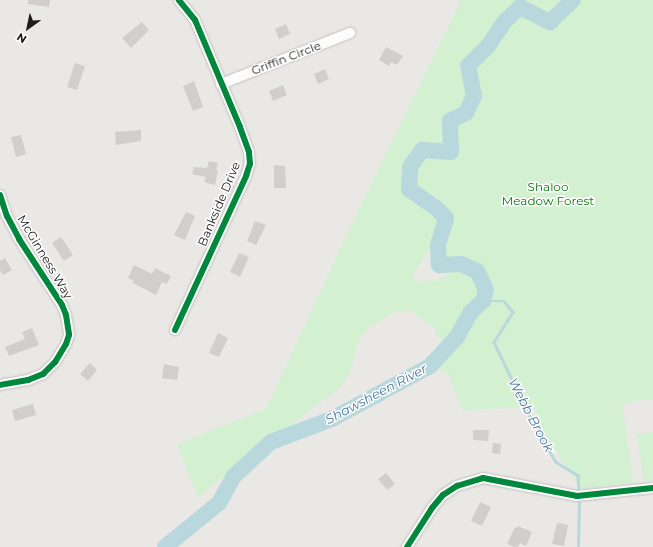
<!DOCTYPE html>
<html>
<head>
<meta charset="utf-8">
<style>
	body { margin:0 }
	#map { position:relative; width:653px; height:547px; overflow:hidden; background:#eae8e5; font-family:Montserrat,sans-serif }
	div>[style] { position:absolute }
	.park>* { inset:0; background:#d3f0d1 }
	.stream>* { height:2.5px; margin:-1.25px; padding:0 1.25px; transform-origin:1.25px; border-radius:1.25px; background:#b9d8dd }
	.river>* { height:16px; margin:-8px; padding:0 8px; transform-origin:8px; border-radius:8px; background:#b9d8dd }
	.building>* { inset:0; background:#d1cecc }
	.roads { filter:drop-shadow(0 0 1px #c3c2c1) drop-shadow(0 0 1px #c3c2c1) }
	.street>* { height:10px; margin:-5px; padding:0 5px; transform-origin:5px; border-radius:5px; background:#fcfcfb }
	.cycleway>* { height:6px; margin:-3px; padding:0 3px; transform-origin:3px; border-radius:3px; background:#00873e }
	span { translate:-50% -50%; white-space:nowrap; text-align:center; line-height:1.15; -webkit-text-stroke:3px #fff; paint-order:stroke }
	.street-label { font-size:12px; color:#1c1c1c }
	.park-label { font-size:12px; color:#107511 }
	.water-label { font-size:13px; color:#4a7aa0; font-style:italic }
	.north { position:absolute; left:8px; top:8px; width:40px; height:40px; -webkit-text-stroke:3px #fff; paint-order:stroke; rotate:213deg; font-size:11px; font-weight:700; line-height:16px; text-align:center; color:#1c1c1c }
	.north::after { content:''; display:block; margin:auto; width:14px; height:18px; background:#1c1c1c; clip-path:polygon(50% 0,100% 100%,50% 72%,0 100%) }
</style>
</head>
<body>
<div id="map">
	<div class="park">
		<i style="clip-path:polygon(evenodd,461px 0,653px 0,653px 399px,622px 403px,633px 482px,581px 489px,549px 443px,533px 407px,462px 410px,449px 375px,430px 366px,457px 337px,471px 312px,483px 301px,486px 290px,477px 271px,461px 264px,439px 265px,438px 245px,441px 233px,412px 276px,415px 283px,432px 280px,435px 282px,449px 273px,467px 268px,471px 269px,483px 288px,483px 293px,477px 303px,463px 314px,456px 331px,447px 339px,442px 340px,437px 336px,434px 327px,408px 310px,393px 313px,384px 318px,369px 328px,361px 337px,356px 346px,351px 372px,340px 388px,311px 409px,250px 460px,220px 479px,198px 498px,177px 444px,266px 409px,352px 224px,461px 0,459px 106px,467px 110px,465px 113px,450px 121px,450px 131px,448px 125px,453px 116px,452px 111px,459px 106px,461px 0,409px 189px,435px 207px,435px 208px,419px 202px,409px 189px)"></i>
		<i style="clip-path:polygon(653px 432px,653px 480px,644px 481px,637px 434px)"></i>
	</div>
	<div class="stream">
		<i style="left:483px;top:301px;width:21px"></i>
		<i style="left:504px;top:301px;width:14px;rotate:51deg"></i>
		<i style="left:513px;top:312px;width:36px;rotate:122deg"></i>
		<i style="left:494px;top:342px;width:83px;rotate:64.4deg"></i>
		<i style="left:530px;top:417px;width:52px;rotate:60deg"></i>
		<i style="left:556px;top:462px;width:26px;rotate:31deg"></i>
		<i style="left:578px;top:475px;width:18px;rotate:87deg"></i>
		<i style="left:578px;top:547px;width:49px;rotate:-88.8deg"></i>
	</div>
	<div class="river">
		<i style="left:165px;top:547px;width:70px;rotate:-39.2deg"></i>
		<i style="left:219px;top:503px;width:31px;rotate:-61deg"></i>
		<i style="left:234px;top:476px;width:50px;rotate:-42.6deg"></i>
		<i style="left:271px;top:442px;width:65px;rotate:-20.7deg"></i>
		<i style="left:332px;top:419px;width:111px;rotate:-28.4deg"></i>
		<i style="left:430px;top:366px;width:40px;rotate:-47deg"></i>
		<i style="left:457px;top:337px;width:29px;rotate:-61deg"></i>
		<i style="left:471px;top:312px;width:16px;rotate:-43deg"></i>
		<i style="left:483px;top:301px;width:11px;rotate:-75deg"></i>
		<i style="left:486px;top:290px;width:21px;rotate:-115deg"></i>
		<i style="left:477px;top:271px;width:17px;rotate:-156deg"></i>
		<i style="left:461px;top:264px;width:22px;rotate:177deg"></i>
		<i style="left:439px;top:265px;width:20px;rotate:-93deg"></i>
		<i style="left:438px;top:245px;width:28px;rotate:-73deg"></i>
		<i style="left:446px;top:218px;width:14px;rotate:-135deg"></i>
		<i style="left:436px;top:208px;width:33px;rotate:-145deg"></i>
		<i style="left:409px;top:189px;width:22px;rotate:-87deg"></i>
		<i style="left:410px;top:167px;width:21px;rotate:-55deg"></i>
		<i style="left:422px;top:150px;width:29px;rotate:4deg"></i>
		<i style="left:451px;top:152px;width:31px;rotate:-92deg"></i>
		<i style="left:450px;top:121px;width:18px;rotate:-27deg"></i>
		<i style="left:466px;top:113px;width:19px;rotate:-65deg"></i>
		<i style="left:474px;top:96px;width:31px;rotate:-101deg"></i>
		<i style="left:468px;top:66px;width:28px;rotate:-45deg"></i>
		<i style="left:488px;top:46px;width:30px;rotate:-56deg"></i>
		<i style="left:505px;top:21px;width:21px;rotate:-43deg"></i>
		<i style="left:520px;top:7px;width:34px;rotate:27deg"></i>
		<i style="left:550px;top:22px;width:32px;rotate:-44deg"></i>
	</div>
	<div class="building">
		<i style="clip-path:polygon(28px 0,50px 0,49px 7px,28px 4px)"></i>
		<i style="clip-path:polygon(142px 22px,149px 30px,131px 48px,122px 38px)"></i>
		<i style="clip-path:polygon(286px 24px,290px 34px,279px 39px,275px 29px)"></i>
		<i style="clip-path:polygon(386px 47px,403px 56px,397px 65px,391px 62px,389px 66px,379px 60px)"></i>
		<i style="clip-path:polygon(75px 63px,85px 66px,77px 90px,67px 87px)"></i>
		<i style="clip-path:polygon(325px 69px,329px 79px,318px 84px,314px 74px)"></i>
		<i style="clip-path:polygon(194px 81px,203px 107px,193px 111px,183px 86px)"></i>
		<i style="clip-path:polygon(283px 85px,287px 95px,273px 101px,269px 91px)"></i>
		<i style="clip-path:polygon(141px 130px,141px 141px,116px 145px,115px 132px)"></i>
		<i style="clip-path:polygon(21px 135px,26px 154px,16px 157px,11px 137px)"></i>
		<i style="clip-path:polygon(209px 161px,218px 163px,216px 170px,218px 170px,215px 185px,204px 182px,206px 177px,192px 174px,194px 167px,207px 168px)"></i>
		<i style="clip-path:polygon(274px 165px,285px 166px,286px 188px,274px 188px)"></i>
		<i style="clip-path:polygon(186px 212px,195px 216px,185px 240px,174px 235px)"></i>
		<i style="clip-path:polygon(255px 221px,266px 225px,256px 245px,247px 241px)"></i>
		<i style="clip-path:polygon(61px 237px,73px 255px,64px 261px,52px 243px)"></i>
		<i style="clip-path:polygon(239px 253px,249px 257px,240px 277px,230px 272px)"></i>
		<i style="clip-path:polygon(5px 258px,12px 270px,3px 275px,0 270px,0 261px)"></i>
		<i style="clip-path:polygon(134px 265px,152px 274px,155px 268px,171px 276px,167px 284px,162px 282px,156px 295px,133px 283px,134px 281px,128px 278px)"></i>
		<i style="clip-path:polygon(32px 328px,39px 345px,9px 356px,5px 347px,25px 339px,22px 332px)"></i>
		<i style="clip-path:polygon(218px 333px,228px 338px,219px 357px,209px 353px)"></i>
		<i style="clip-path:polygon(90px 363px,97px 370px,88px 381px,80px 374px)"></i>
		<i style="clip-path:polygon(164px 364px,179px 367px,177px 380px,162px 378px)"></i>
		<i style="clip-path:polygon(33px 404px,36px 415px,15px 421px,12px 410px)"></i>
		<i style="clip-path:polygon(473px 430px,489px 430px,488px 441px,473px 440px)"></i>
		<i style="clip-path:polygon(493px 443px,501px 444px,500px 454px,492px 453px)"></i>
		<i style="clip-path:polygon(386px 473px,395px 484px,387px 490px,378px 479px)"></i>
		<i style="clip-path:polygon(480px 502px,491px 507px,482px 526px,471px 521px)"></i>
		<i style="clip-path:polygon(557px 523px,568px 525px,564px 546px,552px 544px)"></i>
		<i style="clip-path:polygon(518px 526px,532px 532px,526px 546px,520px 543px,518px 547px,514px 547px,507px 544px,515px 527px,517px 528px)"></i>
	</div>
	<div class="roads">
		<div class="street">
			<i style="left:221px;top:84px;width:139px;rotate:-21.6deg"></i>
			<i style="left:0;top:195px;width:22px;rotate:72deg"></i>
			<i style="left:7px;top:216px;width:26px;rotate:62deg"></i>
			<i style="left:19px;top:239px;width:79px;rotate:56.9deg"></i>
			<i style="left:62px;top:305px;width:11px;rotate:68deg"></i>
			<i style="left:66px;top:315px;width:20px;rotate:81deg"></i>
			<i style="left:69px;top:335px;width:9px;rotate:108deg"></i>
			<i style="left:66px;top:344px;width:21px;rotate:121deg"></i>
			<i style="left:55px;top:362px;width:17px;rotate:135deg"></i>
			<i style="left:43px;top:374px;width:16px;rotate:158deg"></i>
			<i style="left:28px;top:380px;width:28px;rotate:170deg"></i>
			<i style="left:175px;top:330px;width:170px;rotate:-65.2deg"></i>
			<i style="left:246px;top:176px;width:13px;rotate:-72deg"></i>
			<i style="left:250px;top:164px;width:12px;rotate:-95deg"></i>
			<i style="left:249px;top:152px;width:27px;rotate:-110deg"></i>
			<i style="left:240px;top:127px;width:116px;rotate:-112.8deg"></i>
			<i style="left:195px;top:20px;width:26px;rotate:-129deg"></i>
			<i style="left:407px;top:547px;width:46px;rotate:-57.3deg"></i>
			<i style="left:432px;top:508px;width:17px;rotate:-50deg"></i>
			<i style="left:443px;top:495px;width:17px;rotate:-33deg"></i>
			<i style="left:457px;top:486px;width:27px;rotate:-17deg"></i>
			<i style="left:483px;top:478px;width:96px;rotate:10.8deg"></i>
			<i style="left:577px;top:496px;width:76px;rotate:-6deg"></i>
		</div>
	</div>
	<div class="cycleway">
		<i style="left:0;top:195px;width:22px;rotate:72deg"></i>
		<i style="left:7px;top:216px;width:26px;rotate:62deg"></i>
		<i style="left:19px;top:239px;width:79px;rotate:56.9deg"></i>
		<i style="left:62px;top:305px;width:11px;rotate:68deg"></i>
		<i style="left:66px;top:315px;width:20px;rotate:81deg"></i>
		<i style="left:69px;top:335px;width:9px;rotate:108deg"></i>
		<i style="left:66px;top:344px;width:21px;rotate:121deg"></i>
		<i style="left:55px;top:362px;width:17px;rotate:135deg"></i>
		<i style="left:43px;top:374px;width:16px;rotate:158deg"></i>
		<i style="left:28px;top:380px;width:28px;rotate:170deg"></i>
		<i style="left:175px;top:330px;width:170px;rotate:-65.2deg"></i>
		<i style="left:246px;top:176px;width:13px;rotate:-72deg"></i>
		<i style="left:250px;top:164px;width:12px;rotate:-95deg"></i>
		<i style="left:249px;top:152px;width:27px;rotate:-110deg"></i>
		<i style="left:240px;top:127px;width:116px;rotate:-112.8deg"></i>
		<i style="left:195px;top:20px;width:26px;rotate:-129deg"></i>
		<i style="left:407px;top:547px;width:46px;rotate:-57.3deg"></i>
		<i style="left:432px;top:508px;width:17px;rotate:-50deg"></i>
		<i style="left:443px;top:495px;width:17px;rotate:-33deg"></i>
		<i style="left:457px;top:486px;width:27px;rotate:-17deg"></i>
		<i style="left:483px;top:478px;width:96px;rotate:10.8deg"></i>
		<i style="left:577px;top:496px;width:76px;rotate:-6deg"></i>
	</div>
	<div class="street-label">
		<span style="left:286px;top:58px;rotate:-21deg">Griffin Circle</span>
		<span style="left:219px;top:204px;rotate:-67deg">Bankside Drive</span>
		<span style="left:45px;top:257px;rotate:59deg">McGinness Way</span>
	</div>
	<div class="park-label">
		<span style="left:548px;top:194px">Shaloo<br>Meadow Forest</span>
	</div>
	<div class="water-label">
		<span style="left:376px;top:394px;rotate:-28deg">Shawsheen River</span>
		<span style="left:531px;top:415px;rotate:62deg">Webb Brook</span>
	</div>
	<div class="north">N</div>
</div>
</body>
</html>
